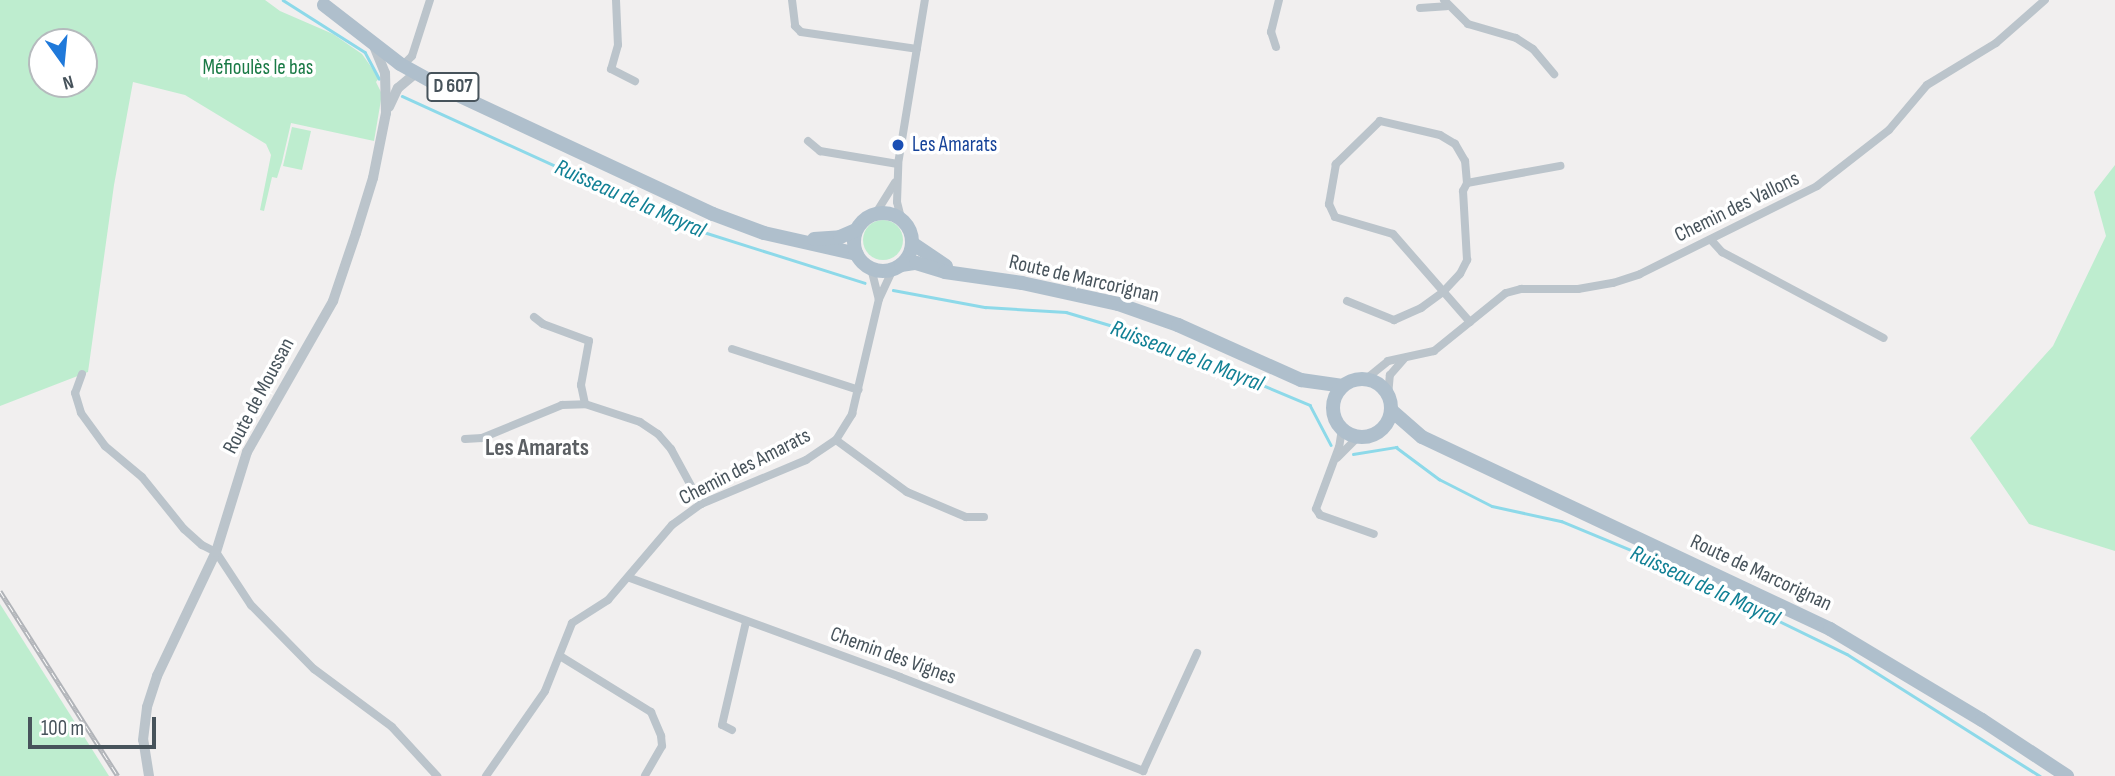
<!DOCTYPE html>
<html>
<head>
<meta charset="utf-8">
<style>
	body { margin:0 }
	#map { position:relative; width:2115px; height:776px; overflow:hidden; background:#f1efef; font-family:"Sofia Sans Condensed",sans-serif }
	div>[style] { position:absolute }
	.green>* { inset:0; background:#beedcf }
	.round { border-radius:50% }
	.stream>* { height:2.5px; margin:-1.25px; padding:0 1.25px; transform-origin:1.25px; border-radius:1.25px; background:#8dd9e9 }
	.minor>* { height:8px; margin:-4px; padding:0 4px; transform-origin:4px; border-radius:4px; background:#bbc4cb }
	.tertiary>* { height:10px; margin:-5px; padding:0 5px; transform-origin:5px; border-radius:5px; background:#bbc4cb }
	.primary>* { height:14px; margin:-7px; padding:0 7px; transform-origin:7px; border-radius:7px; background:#afbfcc }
	.primary>.ring { margin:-7px; padding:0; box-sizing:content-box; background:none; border:14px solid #afbfcc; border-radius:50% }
	.rail>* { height:5px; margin-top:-2.5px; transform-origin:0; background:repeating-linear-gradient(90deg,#fff 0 8px,#b1b4b9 0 16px); box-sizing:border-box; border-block:2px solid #b1b4b9 }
	.dots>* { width:19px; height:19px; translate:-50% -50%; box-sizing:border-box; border:4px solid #fff; border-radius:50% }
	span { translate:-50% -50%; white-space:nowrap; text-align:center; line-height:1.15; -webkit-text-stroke:7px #fff; paint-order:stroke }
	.shield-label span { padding:2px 5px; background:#fff; border:2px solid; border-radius:5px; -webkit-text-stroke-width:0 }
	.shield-label { font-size:19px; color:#47535b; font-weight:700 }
	.park-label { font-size:21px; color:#1a7a46 }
	.transit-label { font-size:21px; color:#164399 }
	.left { translate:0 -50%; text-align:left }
	.street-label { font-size:21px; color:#47535b }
	.water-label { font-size:23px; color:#118095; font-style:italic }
	.quarter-label { font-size:24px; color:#5b5f63; font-weight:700 }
	.north { position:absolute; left:28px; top:28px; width:70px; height:70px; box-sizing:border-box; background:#fff; border:2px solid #b5babd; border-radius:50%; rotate:165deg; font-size:19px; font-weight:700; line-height:28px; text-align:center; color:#47535b }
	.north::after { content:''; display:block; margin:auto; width:24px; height:32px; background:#1f79da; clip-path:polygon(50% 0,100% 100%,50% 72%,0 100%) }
	.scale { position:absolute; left:28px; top:717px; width:128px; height:32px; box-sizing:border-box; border:4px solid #47535b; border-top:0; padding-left:9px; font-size:21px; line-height:24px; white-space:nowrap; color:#47535b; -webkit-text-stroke:5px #fff; paint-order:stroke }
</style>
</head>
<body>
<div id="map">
	<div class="green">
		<i style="clip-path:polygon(evenodd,0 0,265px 0,280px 11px,333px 34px,362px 54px,379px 78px,376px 82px,382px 94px,374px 141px,291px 123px,282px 162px,277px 178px,272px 177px,264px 211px,260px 210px,271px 155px,266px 144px,185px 95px,133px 82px,114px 185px,88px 372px,0 406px,0 0,42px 42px,84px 42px,84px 84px,42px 84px,42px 42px)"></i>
		<i style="clip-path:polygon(292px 127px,311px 131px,302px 170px,283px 166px)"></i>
		<i style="clip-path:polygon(2115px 165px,2115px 551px,2029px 524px,1970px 438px,2053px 346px,2106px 236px,2094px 192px)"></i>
		<i class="round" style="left:863px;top:220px;width:40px;height:40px"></i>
		<i style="clip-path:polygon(0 604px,7px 615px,109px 776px,0 776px)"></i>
	</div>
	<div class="stream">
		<i style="left:283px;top:0;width:97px;rotate:32.4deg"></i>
		<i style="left:365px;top:52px;width:30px;rotate:62deg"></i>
		<i style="left:402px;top:96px;width:318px;rotate:24.5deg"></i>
		<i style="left:691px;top:228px;width:182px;rotate:17.5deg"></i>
		<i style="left:893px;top:290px;width:94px;rotate:10.5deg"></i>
		<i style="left:985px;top:307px;width:81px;rotate:3.5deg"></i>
		<i style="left:1066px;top:312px;width:80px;rotate:16.6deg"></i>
		<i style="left:1143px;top:335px;width:181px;rotate:22.7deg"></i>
		<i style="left:1310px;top:405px;width:45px;rotate:62.3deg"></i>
		<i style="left:1353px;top:454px;width:44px;rotate:-9.2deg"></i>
		<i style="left:1396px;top:447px;width:54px;rotate:36.7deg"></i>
		<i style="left:1439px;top:479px;width:59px;rotate:27deg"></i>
		<i style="left:1492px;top:506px;width:71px;rotate:12.3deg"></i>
		<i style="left:1561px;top:521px;width:94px;rotate:22.5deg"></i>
		<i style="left:1648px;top:557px;width:221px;rotate:26deg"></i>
		<i style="left:1847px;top:654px;width:228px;rotate:32.3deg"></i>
	</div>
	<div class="minor">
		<i style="left:616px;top:0;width:45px;rotate:87.5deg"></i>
		<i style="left:618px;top:45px;width:25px;rotate:106deg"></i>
		<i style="left:611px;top:69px;width:27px;rotate:27deg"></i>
		<i style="left:792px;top:0;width:26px;rotate:83deg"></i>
		<i style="left:795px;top:26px;width:8px;rotate:45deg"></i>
		<i style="left:801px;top:32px;width:117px;rotate:8.3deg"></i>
		<i style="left:1444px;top:0;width:34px;rotate:45deg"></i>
		<i style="left:1468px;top:24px;width:50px;rotate:16.3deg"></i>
		<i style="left:1516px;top:38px;width:20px;rotate:33deg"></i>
		<i style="left:1533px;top:49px;width:33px;rotate:50deg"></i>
		<i style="left:1420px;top:8px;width:26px;rotate:-4deg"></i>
		<i style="left:1276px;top:47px;width:16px;rotate:-108deg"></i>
		<i style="left:1271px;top:32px;width:33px;rotate:-76deg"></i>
		<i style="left:407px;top:61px;width:7px;rotate:-45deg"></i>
		<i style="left:412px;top:56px;width:59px;rotate:-72.2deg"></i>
		<i style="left:808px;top:141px;width:16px;rotate:40deg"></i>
		<i style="left:820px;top:151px;width:79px;rotate:9.5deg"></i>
		<i style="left:1467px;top:183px;width:22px;rotate:-95deg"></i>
		<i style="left:1465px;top:161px;width:20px;rotate:-120deg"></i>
		<i style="left:1455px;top:144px;width:17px;rotate:-149deg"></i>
		<i style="left:1440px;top:135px;width:62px;rotate:-166.9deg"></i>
		<i style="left:1380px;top:121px;width:62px;rotate:135.7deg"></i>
		<i style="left:1336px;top:164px;width:41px;rotate:99.9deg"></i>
		<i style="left:1329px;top:204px;width:14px;rotate:65deg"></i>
		<i style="left:1335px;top:217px;width:60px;rotate:16.3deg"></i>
		<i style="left:1393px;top:234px;width:117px;rotate:48.8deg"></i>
		<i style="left:876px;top:213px;width:36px;rotate:-58deg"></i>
		<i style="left:901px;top:218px;width:16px;rotate:-104deg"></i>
		<i style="left:897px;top:202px;width:38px;rotate:-88deg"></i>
		<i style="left:898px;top:164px;width:166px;rotate:-80.7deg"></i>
		<i style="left:1712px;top:241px;width:15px;rotate:48deg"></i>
		<i style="left:1722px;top:252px;width:183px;rotate:28deg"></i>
		<i style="left:871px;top:268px;width:32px;rotate:76deg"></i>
		<i style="left:879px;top:299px;width:33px;rotate:-65deg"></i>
		<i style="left:1347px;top:301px;width:51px;rotate:22deg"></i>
		<i style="left:1394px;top:320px;width:30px;rotate:-24deg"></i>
		<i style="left:1421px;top:308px;width:27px;rotate:-36deg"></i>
		<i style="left:1443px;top:292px;width:25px;rotate:-47deg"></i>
		<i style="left:1460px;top:274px;width:16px;rotate:-63deg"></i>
		<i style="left:1467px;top:260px;width:69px;rotate:-93.3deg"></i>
		<i style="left:1463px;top:191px;width:9px;rotate:-63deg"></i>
		<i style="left:1467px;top:183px;width:95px;rotate:-10.4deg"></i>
		<i style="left:534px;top:317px;width:11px;rotate:38deg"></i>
		<i style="left:543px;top:324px;width:49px;rotate:20.3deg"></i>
		<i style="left:589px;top:341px;width:45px;rotate:100.3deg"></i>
		<i style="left:581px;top:385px;width:19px;rotate:78deg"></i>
		<i style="left:732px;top:349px;width:133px;rotate:17.9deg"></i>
		<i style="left:82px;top:374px;width:20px;rotate:110deg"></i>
		<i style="left:75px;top:393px;width:21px;rotate:73deg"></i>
		<i style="left:81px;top:413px;width:41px;rotate:54deg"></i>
		<i style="left:105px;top:446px;width:48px;rotate:40deg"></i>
		<i style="left:142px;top:477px;width:67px;rotate:51.1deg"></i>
		<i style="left:184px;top:529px;width:24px;rotate:42deg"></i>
		<i style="left:202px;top:545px;width:16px;rotate:27deg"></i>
		<i style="left:216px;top:552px;width:64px;rotate:56.6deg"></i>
		<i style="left:251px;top:605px;width:90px;rotate:45.5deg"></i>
		<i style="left:314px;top:669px;width:97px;rotate:36.6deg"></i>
		<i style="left:392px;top:727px;width:67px;rotate:47.4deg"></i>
		<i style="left:1366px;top:379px;width:28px;rotate:-39deg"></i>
		<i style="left:1388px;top:361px;width:47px;rotate:-12.3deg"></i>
		<i style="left:1434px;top:351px;width:92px;rotate:-38.9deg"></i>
		<i style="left:1506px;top:293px;width:16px;rotate:-15deg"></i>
		<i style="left:1521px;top:289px;width:57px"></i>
		<i style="left:1578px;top:289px;width:36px;rotate:-10deg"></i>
		<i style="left:1613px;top:283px;width:28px;rotate:-18deg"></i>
		<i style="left:1640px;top:274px;width:198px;rotate:-26.4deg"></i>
		<i style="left:1817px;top:186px;width:91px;rotate:-37.9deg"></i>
		<i style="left:1889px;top:130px;width:59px;rotate:-49.8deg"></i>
		<i style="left:1927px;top:85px;width:81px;rotate:-31.3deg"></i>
		<i style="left:1996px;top:43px;width:65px;rotate:-41.3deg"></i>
		<i style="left:1388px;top:396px;width:21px;rotate:-85deg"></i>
		<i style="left:1390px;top:375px;width:21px;rotate:-49deg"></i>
		<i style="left:1342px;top:429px;width:18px;rotate:99deg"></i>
		<i style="left:1339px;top:447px;width:66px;rotate:110.4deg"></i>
		<i style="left:1316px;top:509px;width:7px;rotate:56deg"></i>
		<i style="left:1320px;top:515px;width:57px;rotate:19.4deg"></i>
		<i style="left:465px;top:439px;width:17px;rotate:-3deg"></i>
		<i style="left:482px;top:438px;width:87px;rotate:-22.4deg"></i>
		<i style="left:562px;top:405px;width:23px;rotate:-2deg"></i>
		<i style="left:585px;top:404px;width:58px;rotate:18.1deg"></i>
		<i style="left:640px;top:422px;width:22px;rotate:34deg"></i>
		<i style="left:658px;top:434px;width:20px;rotate:49deg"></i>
		<i style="left:671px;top:449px;width:63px;rotate:61.4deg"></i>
		<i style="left:836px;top:440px;width:88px;rotate:36.2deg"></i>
		<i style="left:907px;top:492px;width:64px;rotate:23deg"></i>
		<i style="left:966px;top:517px;width:18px"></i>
		<i style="left:1337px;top:458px;width:30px;rotate:-45deg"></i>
		<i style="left:630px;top:578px;width:288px;rotate:20.1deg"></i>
		<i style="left:900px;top:677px;width:261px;rotate:21.1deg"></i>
		<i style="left:1143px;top:771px;width:130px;rotate:-65.4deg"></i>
		<i style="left:560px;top:656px;width:107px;rotate:31.6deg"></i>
		<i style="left:651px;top:712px;width:26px;rotate:67deg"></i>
		<i style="left:661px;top:736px;width:10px;rotate:84deg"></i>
		<i style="left:662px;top:746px;width:34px;rotate:120deg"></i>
		<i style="left:732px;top:730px;width:11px;rotate:-153deg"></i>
		<i style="left:722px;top:725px;width:106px;rotate:-76.9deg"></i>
		<i style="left:486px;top:776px;width:103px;rotate:-55.2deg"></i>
		<i style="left:545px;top:691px;width:73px;rotate:-68.3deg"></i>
		<i style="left:572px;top:623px;width:43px;rotate:-32.6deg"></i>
		<i style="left:608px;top:600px;width:99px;rotate:-49.5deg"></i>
		<i style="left:672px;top:525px;width:36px;rotate:-36deg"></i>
		<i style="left:701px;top:504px;width:114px;rotate:-22.7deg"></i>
		<i style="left:806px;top:460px;width:36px;rotate:-34deg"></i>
		<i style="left:836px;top:440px;width:31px;rotate:-58deg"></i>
		<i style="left:852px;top:414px;width:118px;rotate:-76.8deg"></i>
	</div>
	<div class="tertiary">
		<i style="left:389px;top:107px;width:21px;rotate:-65deg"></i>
		<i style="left:398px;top:88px;width:23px;rotate:-40deg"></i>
		<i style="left:149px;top:776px;width:36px;rotate:-99deg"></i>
		<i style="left:143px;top:740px;width:33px;rotate:-83deg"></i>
		<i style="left:147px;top:707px;width:33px;rotate:-72deg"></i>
		<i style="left:157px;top:676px;width:137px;rotate:-64.6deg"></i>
		<i style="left:216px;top:552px;width:105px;rotate:-72.8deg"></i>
		<i style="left:247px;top:452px;width:174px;rotate:-60.3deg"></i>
		<i style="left:333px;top:301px;width:72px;rotate:-71.3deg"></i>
		<i style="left:356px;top:233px;width:58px;rotate:-72.8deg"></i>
		<i style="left:373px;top:178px;width:66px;rotate:-78.7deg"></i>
		<i style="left:386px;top:113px;width:40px;rotate:-91.4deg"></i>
		<i style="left:385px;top:73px;width:31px;rotate:-112deg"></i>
	</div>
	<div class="primary">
		<i style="left:324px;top:5px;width:96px;rotate:37.8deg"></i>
		<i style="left:400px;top:64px;width:54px;rotate:29deg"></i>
		<i style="left:447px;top:90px;width:293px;rotate:25deg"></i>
		<i style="left:713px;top:214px;width:54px;rotate:20.4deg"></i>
		<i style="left:764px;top:233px;width:95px;rotate:12.7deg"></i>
		<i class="ring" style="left:854px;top:213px;width:44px;height:44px"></i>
		<i style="left:814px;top:239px;width:26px;rotate:-4deg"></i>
		<i style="left:840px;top:237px;width:17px;rotate:-24deg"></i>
		<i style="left:912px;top:243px;width:41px;rotate:34.1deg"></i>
		<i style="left:901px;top:265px;width:15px;rotate:-8deg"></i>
		<i style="left:916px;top:263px;width:30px;rotate:17deg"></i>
		<i style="left:945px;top:272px;width:78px;rotate:8.1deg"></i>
		<i style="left:1022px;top:283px;width:98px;rotate:12.3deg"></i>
		<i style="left:1118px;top:304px;width:64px;rotate:19.3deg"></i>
		<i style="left:1178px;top:325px;width:135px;rotate:24.1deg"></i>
		<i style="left:1301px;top:380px;width:42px;rotate:8.1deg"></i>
		<i class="ring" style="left:1333px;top:379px;width:44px;height:44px"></i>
		<i style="left:1391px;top:410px;width:41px;rotate:41.1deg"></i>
		<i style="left:1422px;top:437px;width:451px;rotate:25.2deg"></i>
		<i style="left:1830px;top:629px;width:177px;rotate:30.9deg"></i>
		<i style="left:1982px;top:720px;width:102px;rotate:33.4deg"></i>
	</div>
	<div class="rail">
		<i style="left:0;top:591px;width:219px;rotate:57.5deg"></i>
	</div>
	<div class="dots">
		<i style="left:898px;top:145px;background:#1a4fb4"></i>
	</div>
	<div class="shield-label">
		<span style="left:453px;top:87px">D 607</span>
	</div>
	<div class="park-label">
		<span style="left:258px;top:68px">Méfioulès le bas</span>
	</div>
	<div class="transit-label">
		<span class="left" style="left:912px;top:145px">Les Amarats</span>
	</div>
	<div class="street-label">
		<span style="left:1737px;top:207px;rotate:-26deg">Chemin des Vallons</span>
		<span style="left:1084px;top:279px;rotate:13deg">Route de Marcorignan</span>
		<span style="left:259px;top:396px;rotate:-62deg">Route de Moussan</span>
		<span style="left:745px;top:467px;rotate:-27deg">Chemin des Amarats</span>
		<span style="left:1761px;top:573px;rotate:25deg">Route de Marcorignan</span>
		<span style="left:893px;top:656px;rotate:20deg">Chemin des Vignes</span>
	</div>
	<div class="water-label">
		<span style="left:630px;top:199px;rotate:24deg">Ruisseau de la Mayral</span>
		<span style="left:1187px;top:356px;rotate:21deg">Ruisseau de la Mayral</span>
		<span style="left:1705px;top:586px;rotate:25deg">Ruisseau de la Mayral</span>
	</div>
	<div class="quarter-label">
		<span style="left:537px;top:448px">Les Amarats</span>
	</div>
	<div class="north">N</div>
	<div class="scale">100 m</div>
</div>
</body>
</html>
